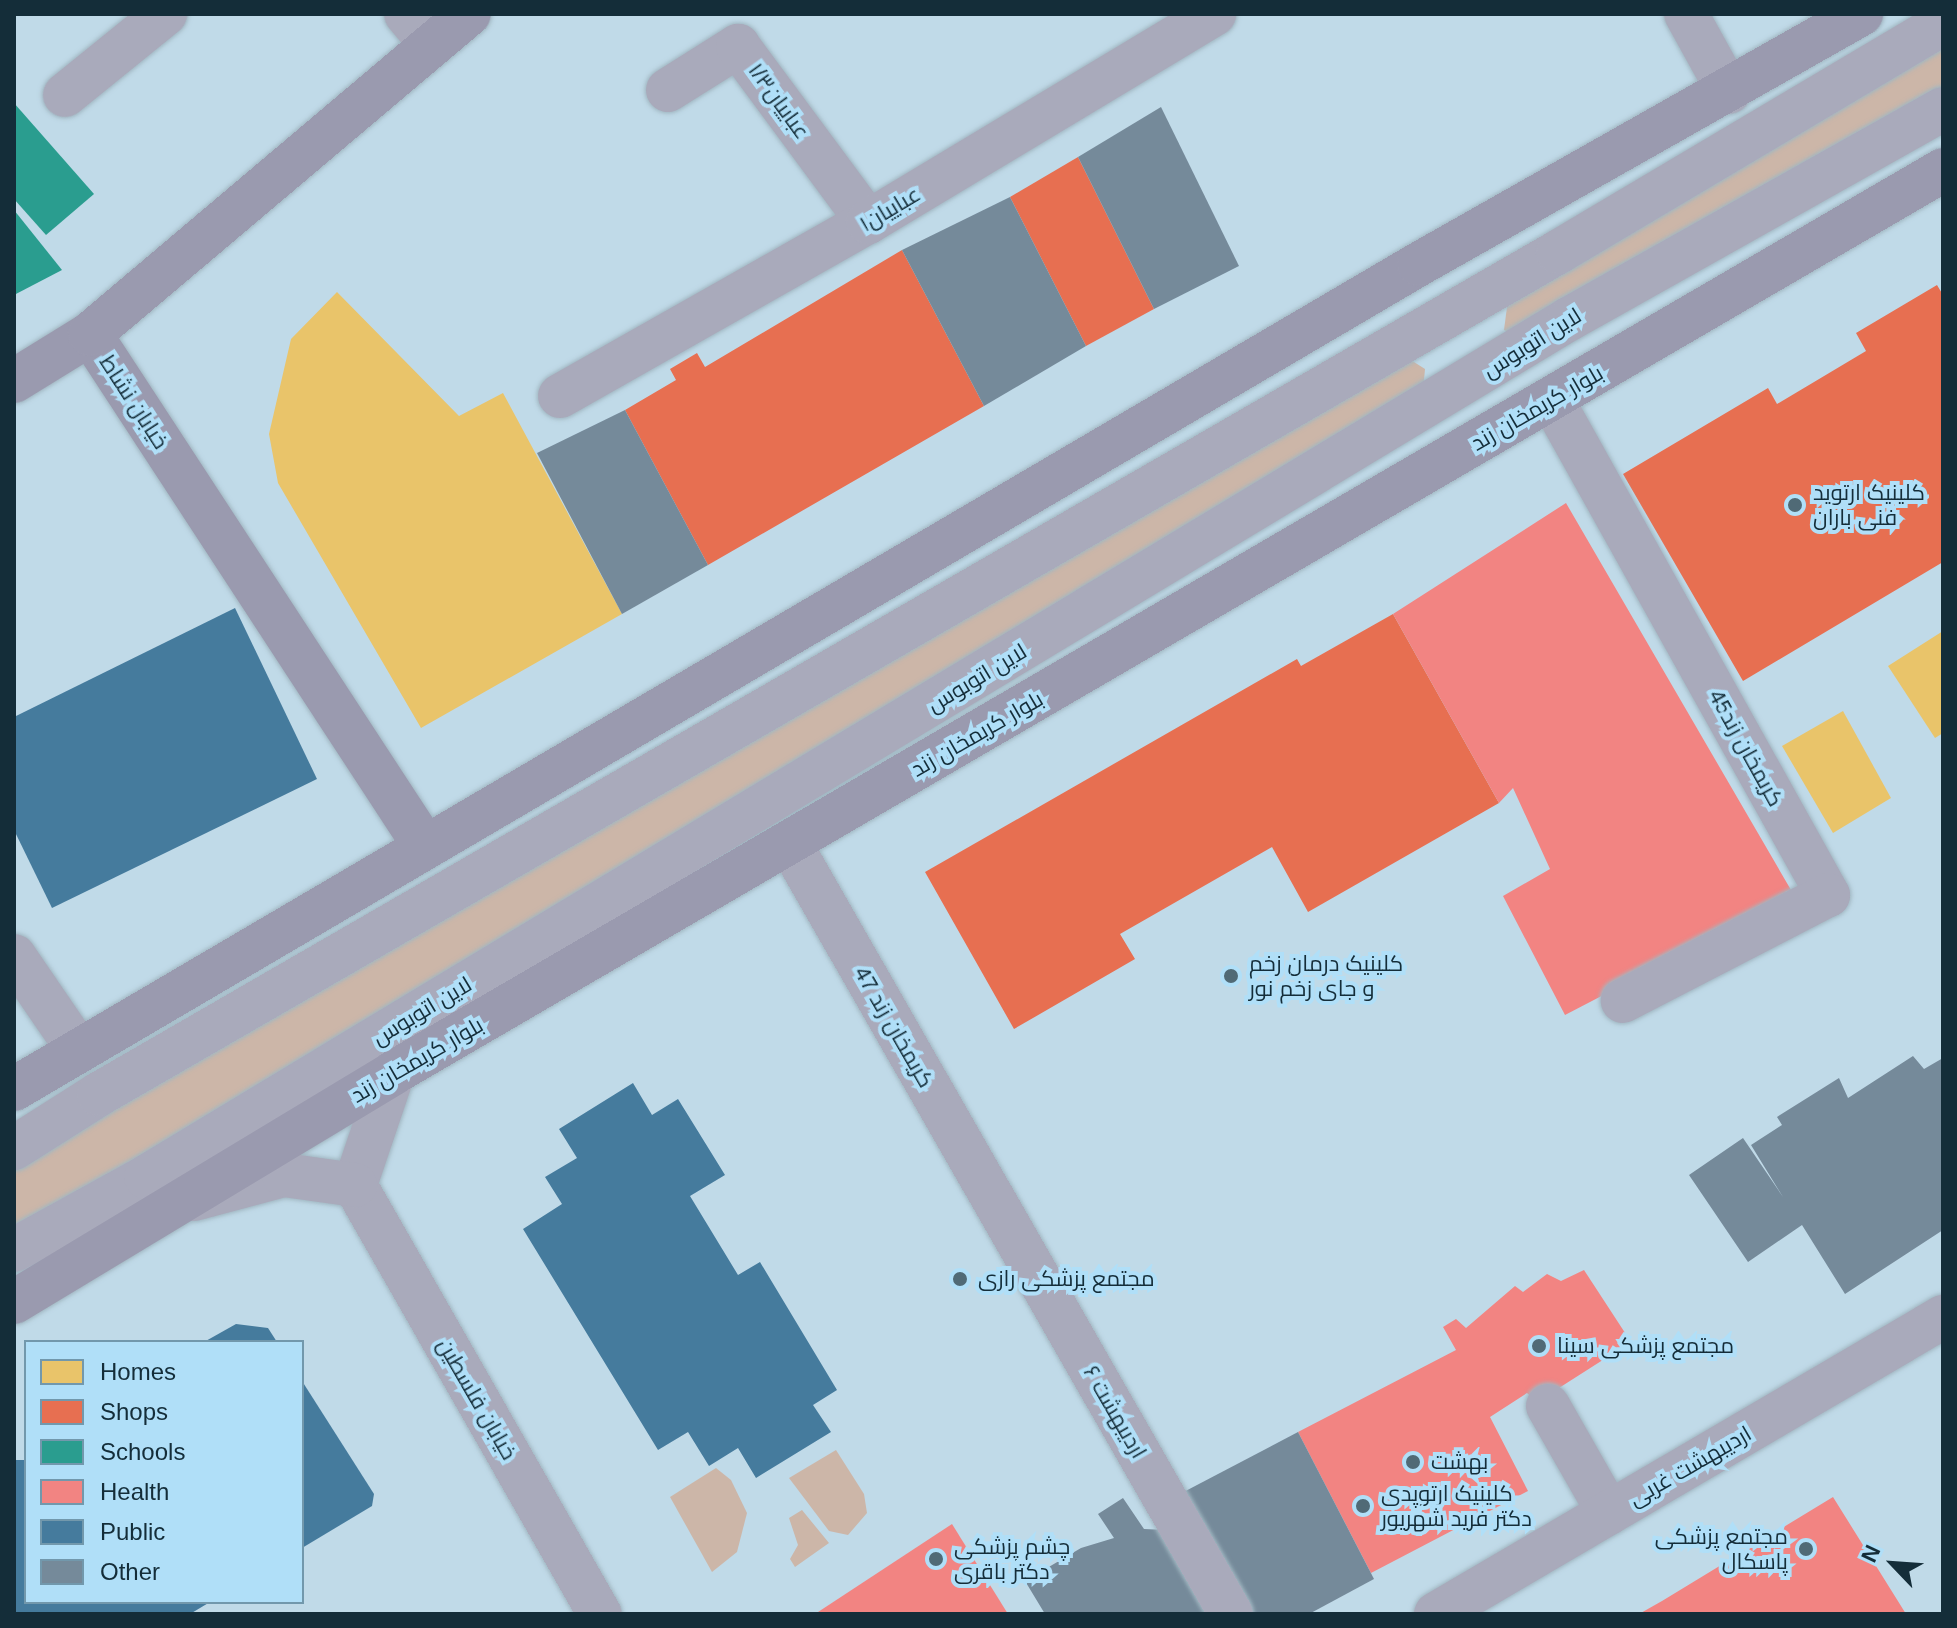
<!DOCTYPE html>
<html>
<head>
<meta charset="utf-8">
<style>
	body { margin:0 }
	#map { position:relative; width:1957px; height:1628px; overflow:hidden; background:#c0dae8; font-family:Arial,Cairo,sans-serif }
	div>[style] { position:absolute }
	.green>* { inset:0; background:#ccb6a8 }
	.homes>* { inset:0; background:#e9c46a }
	.shops>* { inset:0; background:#e76f51 }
	.schools>* { inset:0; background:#2a9d8f }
	.health>* { inset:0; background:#f28482 }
	.public>* { inset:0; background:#457b9d }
	.building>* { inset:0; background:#758a9a }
	.roads { filter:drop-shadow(0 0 2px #a1b7c2) drop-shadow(0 0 2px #a1b7c2) }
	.minor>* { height:44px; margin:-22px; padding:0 22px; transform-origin:22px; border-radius:22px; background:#a9aabb }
	.major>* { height:44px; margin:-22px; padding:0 22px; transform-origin:22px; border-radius:22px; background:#9a9aaf }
	.dots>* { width:22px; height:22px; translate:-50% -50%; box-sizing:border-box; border:4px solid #b0dff8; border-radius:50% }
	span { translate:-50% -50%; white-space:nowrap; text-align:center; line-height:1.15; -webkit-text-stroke:8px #b0dff8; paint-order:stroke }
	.street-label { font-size:22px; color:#142d39 }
	.poi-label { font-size:22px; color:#142d39 }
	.left { translate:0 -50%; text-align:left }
	.right { translate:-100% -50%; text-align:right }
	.frame { position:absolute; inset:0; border:16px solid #142d39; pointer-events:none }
	.legend { position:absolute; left:24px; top:1340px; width:280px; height:264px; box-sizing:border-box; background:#b0dff8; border:2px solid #7298ac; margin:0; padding:10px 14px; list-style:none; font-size:24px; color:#142d39 }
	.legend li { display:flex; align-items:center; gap:16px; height:40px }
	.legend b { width:40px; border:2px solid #7298ac }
	.north { position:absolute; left:1853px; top:1524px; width:80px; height:80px; -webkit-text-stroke:6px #b0dff8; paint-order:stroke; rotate:295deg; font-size:22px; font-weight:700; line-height:32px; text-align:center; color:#142d39 }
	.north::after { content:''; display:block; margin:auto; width:28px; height:36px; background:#142d39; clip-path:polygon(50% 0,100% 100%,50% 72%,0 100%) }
</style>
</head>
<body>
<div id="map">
	<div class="green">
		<i style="clip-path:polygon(1943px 20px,1943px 88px,1524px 339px,1504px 330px,1507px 307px,1848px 75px)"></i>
		<i style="clip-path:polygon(1403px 355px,1425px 369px,1423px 391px,14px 1235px,14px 1168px)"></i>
		<i style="clip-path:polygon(836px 1450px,864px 1494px,867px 1513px,848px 1535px,829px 1531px,789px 1478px)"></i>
		<i style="clip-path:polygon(716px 1468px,731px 1480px,747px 1513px,737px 1552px,712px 1572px,670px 1497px)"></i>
		<i style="clip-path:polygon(802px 1510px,829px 1543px,795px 1567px,790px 1559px,798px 1545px,789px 1518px)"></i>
	</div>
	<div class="homes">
		<i style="clip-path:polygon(337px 292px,459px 416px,503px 393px,622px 614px,421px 728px,278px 483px,269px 434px,291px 339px)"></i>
		<i style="clip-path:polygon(1943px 631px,1943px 733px,1935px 738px,1888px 666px)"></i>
		<i style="clip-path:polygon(1843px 711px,1891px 798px,1833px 833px,1782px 746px)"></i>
	</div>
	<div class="shops">
		<i style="clip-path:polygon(1078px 157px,1154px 309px,1086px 346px,1010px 197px)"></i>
		<i style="clip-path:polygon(902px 250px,984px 406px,708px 565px,625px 410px,676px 380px,670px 369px,697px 353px,705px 367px)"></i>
		<i style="clip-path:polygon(1937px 285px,1943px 295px,1943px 562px,1743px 681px,1623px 474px,1768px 388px,1777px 404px,1866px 351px,1856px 333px)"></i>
		<i style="clip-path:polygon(1393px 614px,1499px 803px,1308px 912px,1272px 847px,1120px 934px,1135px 959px,1014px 1029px,925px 872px,1297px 659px,1301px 666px)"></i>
	</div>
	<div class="schools">
		<i style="clip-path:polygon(14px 103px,94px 194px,46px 235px,14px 199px)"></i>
		<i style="clip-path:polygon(14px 210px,62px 270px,14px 295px)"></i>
	</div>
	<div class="health">
		<i style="clip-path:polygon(1566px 503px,1791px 890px,1785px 892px,1788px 899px,1565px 1015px,1503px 896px,1550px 869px,1513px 788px,1499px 803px,1393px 614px)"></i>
		<i style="clip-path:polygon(1584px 1270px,1631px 1342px,1537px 1402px,1527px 1393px,1490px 1417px,1528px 1491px,1371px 1573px,1298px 1432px,1456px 1350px,1443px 1327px,1456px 1319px,1466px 1328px,1515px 1286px,1523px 1292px,1547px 1274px,1561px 1281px)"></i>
		<i style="clip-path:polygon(1833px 1497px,1906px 1614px,1639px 1614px,1662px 1601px)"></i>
		<i style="clip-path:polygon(952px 1524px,1008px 1614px,815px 1614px)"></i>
	</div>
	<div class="public">
		<i style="clip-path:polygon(235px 608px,317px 779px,52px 908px,14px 830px,14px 717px)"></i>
		<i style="clip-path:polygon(633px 1083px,652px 1115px,678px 1099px,725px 1175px,690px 1196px,738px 1275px,760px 1262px,837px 1390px,813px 1405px,831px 1432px,756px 1478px,738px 1448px,709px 1466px,688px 1432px,658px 1450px,523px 1229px,562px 1204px,545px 1177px,577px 1158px,559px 1129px)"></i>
		<i style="clip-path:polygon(236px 1324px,268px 1328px,277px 1342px,204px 1342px)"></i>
		<i style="clip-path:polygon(302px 1381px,374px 1494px,372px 1506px,302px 1548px)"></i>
		<i style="clip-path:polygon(14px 1460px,26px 1460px,26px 1602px,210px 1602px,190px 1614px,14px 1614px)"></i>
	</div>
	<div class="building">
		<i style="clip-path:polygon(1161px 107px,1239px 266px,1154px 309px,1078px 157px)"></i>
		<i style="clip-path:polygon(1010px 197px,1086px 346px,984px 406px,902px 250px)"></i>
		<i style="clip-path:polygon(625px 410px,708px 565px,622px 614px,537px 453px)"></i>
		<i style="clip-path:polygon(1913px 1056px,1924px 1069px,1943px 1058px,1943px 1230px,1845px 1294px,1802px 1225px,1748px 1262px,1689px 1175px,1743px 1138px,1783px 1197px,1751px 1145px,1782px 1125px,1777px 1117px,1839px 1078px,1848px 1098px)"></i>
		<i style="clip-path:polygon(1298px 1432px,1374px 1579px,1309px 1614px,1239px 1614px,1176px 1496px)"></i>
		<i style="clip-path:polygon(1123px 1498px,1144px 1529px,1167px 1530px,1207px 1614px,1045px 1614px,1025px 1581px,1081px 1548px,1114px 1538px,1098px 1514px)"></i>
	</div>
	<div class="roads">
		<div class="minor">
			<i style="left:406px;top:14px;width:40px;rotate:50deg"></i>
			<i style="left:1686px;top:14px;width:89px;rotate:61.1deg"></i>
			<i style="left:668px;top:90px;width:83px;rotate:-32.2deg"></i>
			<i style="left:738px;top:46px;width:219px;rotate:53.5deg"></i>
			<i style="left:65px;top:95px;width:129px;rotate:-39deg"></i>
			<i style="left:560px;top:396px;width:354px;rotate:-29.5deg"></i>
			<i style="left:868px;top:222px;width:404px;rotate:-31deg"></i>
			<i style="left:1552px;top:400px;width:567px;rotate:60.86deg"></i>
			<i style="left:1828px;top:895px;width:231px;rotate:152.7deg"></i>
			<i style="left:790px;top:844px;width:887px;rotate:60.2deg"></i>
			<i style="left:14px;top:956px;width:115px;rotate:55.6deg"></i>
			<i style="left:14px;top:1148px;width:101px;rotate:-32.4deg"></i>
			<i style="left:99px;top:1094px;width:1685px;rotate:-29.99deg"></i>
			<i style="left:1558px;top:252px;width:448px;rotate:-30.7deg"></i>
			<i style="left:355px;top:1185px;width:494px;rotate:60.3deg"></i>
			<i style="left:355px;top:1185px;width:118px;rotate:-71.3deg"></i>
			<i style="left:194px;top:1199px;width:93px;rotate:-14.9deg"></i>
			<i style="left:284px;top:1175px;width:72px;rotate:8deg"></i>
			<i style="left:14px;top:1250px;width:151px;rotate:-28.9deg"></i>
			<i style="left:146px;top:1177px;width:1662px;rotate:-31.09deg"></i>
			<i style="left:1569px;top:319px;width:429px;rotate:-29.3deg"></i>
			<i style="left:1548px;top:1406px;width:123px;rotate:60.3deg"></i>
			<i style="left:1436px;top:1614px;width:588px;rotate:-30.36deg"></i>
		</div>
		<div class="major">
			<i style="left:90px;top:334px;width:610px;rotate:56.83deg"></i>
			<i style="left:14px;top:381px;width:89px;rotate:-31.7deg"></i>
			<i style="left:90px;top:334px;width:496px;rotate:-40.2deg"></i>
			<i style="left:14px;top:1089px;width:1629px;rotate:-30.42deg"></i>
			<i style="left:1419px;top:264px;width:508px;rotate:-29.49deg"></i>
			<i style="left:14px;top:1302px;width:443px;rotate:-31.1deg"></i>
			<i style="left:393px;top:1073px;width:1794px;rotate:-30.22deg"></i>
		</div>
	</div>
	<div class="dots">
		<i style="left:1795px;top:505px;background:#506a76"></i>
		<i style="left:1231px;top:976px;background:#506a76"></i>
		<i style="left:960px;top:1279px;background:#506a76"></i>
		<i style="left:1539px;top:1346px;background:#506a76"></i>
		<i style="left:1413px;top:1462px;background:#506a76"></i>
		<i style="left:1363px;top:1506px;background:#506a76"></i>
		<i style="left:1806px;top:1549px;background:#506a76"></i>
		<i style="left:936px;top:1559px;background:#506a76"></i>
	</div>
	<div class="street-label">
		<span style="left:779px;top:101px;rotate:54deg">عباییان۱/۳</span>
		<span style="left:890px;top:209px;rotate:-31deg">عباییان۱</span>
		<span style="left:1532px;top:343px;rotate:-32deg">لاین اتوبوس</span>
		<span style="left:134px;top:402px;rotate:57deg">خیابان نشاط</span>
		<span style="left:1537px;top:408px;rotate:-30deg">بلوار کریمخان زند</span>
		<span style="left:977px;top:678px;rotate:-31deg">لاین اتوبوس</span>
		<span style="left:977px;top:734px;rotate:-30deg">بلوار کریمخان زند</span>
		<span style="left:1746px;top:748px;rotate:61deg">کریمخان زند45</span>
		<span style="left:422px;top:1011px;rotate:-31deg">لاین اتوبوس</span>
		<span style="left:894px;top:1027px;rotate:60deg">47 کریمخان زند</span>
		<span style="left:417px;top:1060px;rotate:-30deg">بلوار کریمخان زند</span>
		<span style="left:477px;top:1399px;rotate:60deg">خیابان فلسطین</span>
		<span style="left:1115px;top:1412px;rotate:60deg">۶ اردیبهشت</span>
		<span style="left:1690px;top:1466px;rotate:-30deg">اردیبهشت غربی</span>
	</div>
	<div class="poi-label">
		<span class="left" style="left:1813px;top:505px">کلینیک ارتوپد<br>فنی باران</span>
		<span class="left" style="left:1249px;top:976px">کلینیک درمان زخم<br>و جای زخم نور</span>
		<span class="left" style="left:978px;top:1279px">مجتمع پزشکی رازی</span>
		<span class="left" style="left:1557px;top:1346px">مجتمع پزشکی سینا</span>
		<span class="left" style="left:1431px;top:1462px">بهشت</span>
		<span class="left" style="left:1381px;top:1506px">کلینیک ارتوپدی<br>دکتر فرید شهریور</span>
		<span class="right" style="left:1788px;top:1549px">مجتمع پزشکی<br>پاسکال</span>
		<span class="left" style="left:954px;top:1559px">چشم پزشکی<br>دکتر باقری</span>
	</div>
	<div class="frame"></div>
	<ul class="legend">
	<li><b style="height:22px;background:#e9c46a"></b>Homes</li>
	<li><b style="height:22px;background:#e76f51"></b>Shops</li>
	<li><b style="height:22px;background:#2a9d8f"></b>Schools</li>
	<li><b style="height:22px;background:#f28482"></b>Health</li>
	<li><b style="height:22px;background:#457b9d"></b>Public</li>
	<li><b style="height:22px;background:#758a9a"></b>Other</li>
	</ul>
	<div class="north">N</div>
</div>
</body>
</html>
